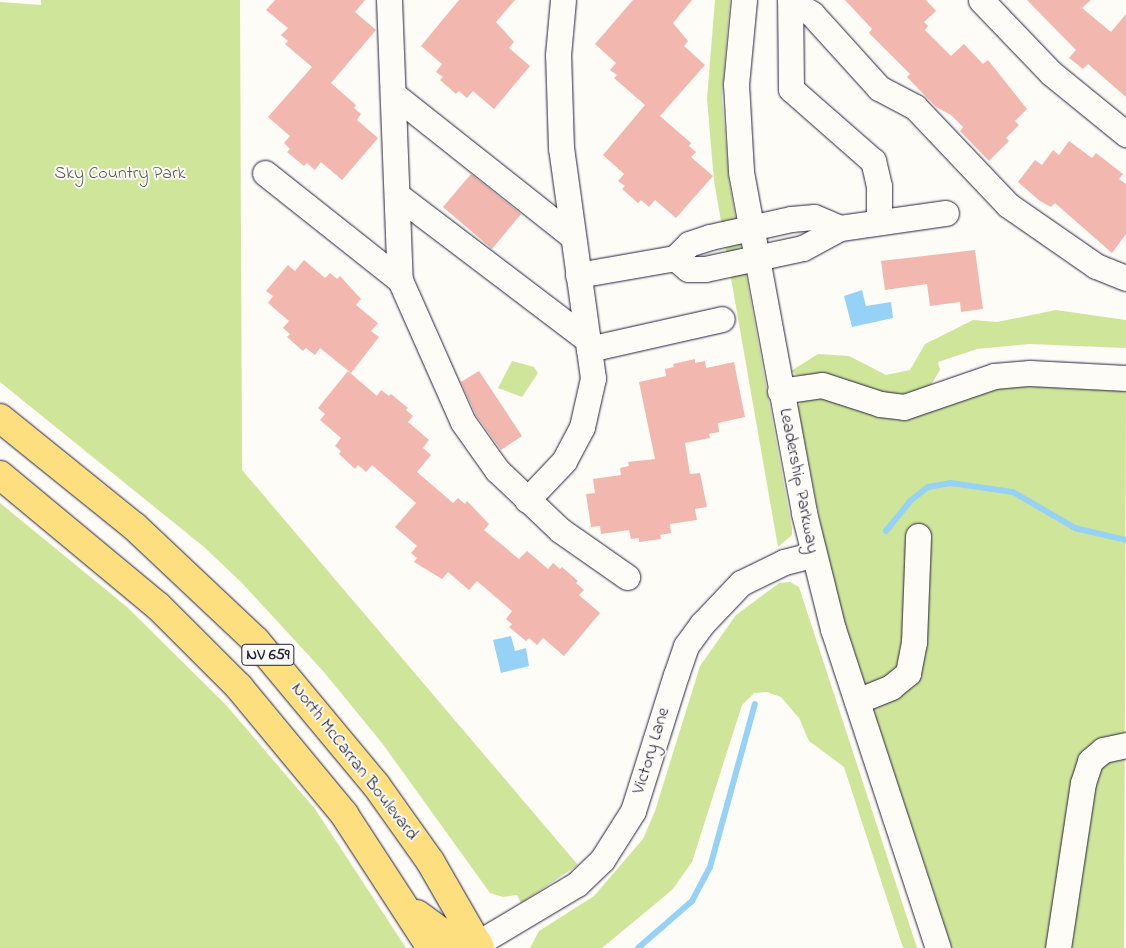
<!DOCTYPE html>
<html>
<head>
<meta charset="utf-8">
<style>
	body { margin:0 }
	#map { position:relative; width:1126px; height:948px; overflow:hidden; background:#fdfcf7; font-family:"Indie Flower",sans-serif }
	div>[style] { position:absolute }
	.green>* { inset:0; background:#cfe59a }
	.water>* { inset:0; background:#96d2f6 }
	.stream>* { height:6px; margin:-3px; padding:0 3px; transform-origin:3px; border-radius:3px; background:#96d2f6 }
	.building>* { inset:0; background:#f2b7af }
	.roads { filter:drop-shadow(0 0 1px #22223b) drop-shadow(0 0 1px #22223b) }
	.minor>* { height:25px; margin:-12.5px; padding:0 12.5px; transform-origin:12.5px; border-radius:12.5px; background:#fdfcf7 }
	.major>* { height:28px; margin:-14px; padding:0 14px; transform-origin:14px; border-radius:14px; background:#fedf80 }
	span { translate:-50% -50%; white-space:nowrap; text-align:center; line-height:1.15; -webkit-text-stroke:4px #fdfcf7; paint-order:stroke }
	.shield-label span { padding:1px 4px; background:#fdfcf7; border:1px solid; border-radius:4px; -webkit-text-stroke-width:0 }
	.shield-label { font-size:16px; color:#22223b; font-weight:700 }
	.park-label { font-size:18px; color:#565c58 }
	.street-label { font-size:18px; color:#22223b }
</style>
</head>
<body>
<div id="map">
	<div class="green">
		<i style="clip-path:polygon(41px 0,240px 0,242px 470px,578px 865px,521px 903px,517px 895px,503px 897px,490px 893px,382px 743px,323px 671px,242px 583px,204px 547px,0 382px,0 2px,41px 5px)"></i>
		<i style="clip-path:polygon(715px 0,730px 0,722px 96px,729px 182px,792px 528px,792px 535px,778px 547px,714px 181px,707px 99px)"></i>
		<i style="clip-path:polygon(1056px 310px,1126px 320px,1126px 348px,1029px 344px,977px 349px,938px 362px,940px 370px,931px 385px,910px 396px,873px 391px,842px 378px,797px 375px,791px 371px,818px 354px,849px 356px,886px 375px,910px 370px,925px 344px,973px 320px,997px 322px)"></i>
		<i style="clip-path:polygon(512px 361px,534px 367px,538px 373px,522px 397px,498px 388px)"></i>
		<i style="clip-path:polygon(1011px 386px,1126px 389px,1124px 948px,952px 948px,839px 605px,825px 548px,798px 407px,802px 400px,810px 395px,899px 420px,987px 390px)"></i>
		<i style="clip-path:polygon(0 503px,127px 607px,226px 705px,315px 809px,406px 948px,0 948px)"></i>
		<i style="clip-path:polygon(790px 582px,799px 587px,917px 948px,903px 948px,844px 767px,809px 741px,799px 718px,781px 697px,767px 692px,754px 693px,742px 705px,692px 862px,672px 890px,602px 948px,530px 948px,539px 931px,594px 896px,643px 839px,655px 811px,700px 666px,736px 615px,779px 583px)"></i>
	</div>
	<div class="water">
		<i style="clip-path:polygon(862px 290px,866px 306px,891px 302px,893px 318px,852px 327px,844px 296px)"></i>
		<i style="clip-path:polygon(511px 636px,515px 651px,526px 648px,529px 666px,501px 673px,493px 640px)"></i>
	</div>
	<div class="stream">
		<i style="left:886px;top:531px;width:38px;rotate:-51deg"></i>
		<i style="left:910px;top:501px;width:23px;rotate:-38deg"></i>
		<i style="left:928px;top:487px;width:23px;rotate:-10deg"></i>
		<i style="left:951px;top:483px;width:63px;rotate:8.3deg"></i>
		<i style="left:1013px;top:492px;width:72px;rotate:30.1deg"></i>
		<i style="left:1075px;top:528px;width:52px;rotate:13.2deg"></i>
		<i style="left:638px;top:948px;width:72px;rotate:-41deg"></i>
		<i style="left:692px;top:901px;width:38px;rotate:-62deg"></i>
		<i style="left:710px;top:867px;width:169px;rotate:-74.6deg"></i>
	</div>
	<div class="building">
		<i style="clip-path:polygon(275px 0,365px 0,355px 12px,376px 30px,331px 83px,356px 105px,354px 108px,361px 114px,357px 120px,378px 138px,342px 180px,321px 162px,315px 170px,307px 163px,304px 166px,287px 152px,290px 149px,284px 143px,290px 136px,268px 117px,312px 67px,285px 44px,288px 41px,281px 35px,288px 28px,266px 10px)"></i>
		<i style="clip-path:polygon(459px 0,515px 0,496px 22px,514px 42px,509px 48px,530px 66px,494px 109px,473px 91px,467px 98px,459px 91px,456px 94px,440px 80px,443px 77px,436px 72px,442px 64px,421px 46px)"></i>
		<i style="clip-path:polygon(633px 0,692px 0,673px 23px,688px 41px,684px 46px,705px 65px,660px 116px,691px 143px,689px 146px,696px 152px,691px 157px,713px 176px,676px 218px,655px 200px,649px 207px,641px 200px,638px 203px,622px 189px,625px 186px,618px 181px,624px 174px,603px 155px,645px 105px,614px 78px,617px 75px,610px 70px,616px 63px,595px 44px)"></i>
		<i style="clip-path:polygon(845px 0,926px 0,936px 11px,924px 22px,928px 26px,925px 30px,951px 56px,964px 44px,983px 64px,988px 60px,1027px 109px,1015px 121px,1019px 125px,1006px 138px,1009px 141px,989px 161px,960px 131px,963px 127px,951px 115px,936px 107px,907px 77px,910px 74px,869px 33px,872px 29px)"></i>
		<i style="clip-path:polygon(1027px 0,1091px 0,1082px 8px,1111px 32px,1126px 14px,1126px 97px,1088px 64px,1083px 69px,1069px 58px,1076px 50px)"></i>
		<i style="clip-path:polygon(1069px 141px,1092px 158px,1096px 153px,1123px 174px,1119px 179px,1126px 184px,1126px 234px,1112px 253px,1055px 203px,1051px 207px,1040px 201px,1018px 182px,1035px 160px,1042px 165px,1053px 150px,1059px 155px)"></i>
		<i style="clip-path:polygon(471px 174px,521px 214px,492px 249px,443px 207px)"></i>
		<i style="clip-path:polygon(975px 250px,983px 309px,961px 312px,960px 302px,930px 306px,927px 284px,885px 290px,881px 261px)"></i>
		<i style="clip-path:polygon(304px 260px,325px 278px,330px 273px,337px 279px,340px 276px,361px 299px,356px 305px,378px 323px,371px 331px,379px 337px,351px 373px,320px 348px,315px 355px,306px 348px,303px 351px,287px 337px,290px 334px,283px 328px,289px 321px,268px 303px,273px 296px,266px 291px,288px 265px,295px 271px)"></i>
		<i style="clip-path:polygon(695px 359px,695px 363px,705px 361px,706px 368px,734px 362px,745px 417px,718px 423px,719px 432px,709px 434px,710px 438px,685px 443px,690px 474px,700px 473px,707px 507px,695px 509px,697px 520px,670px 524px,671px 533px,660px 535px,661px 539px,639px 542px,639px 538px,631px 539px,629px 530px,601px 534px,600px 526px,591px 527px,586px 494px,595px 493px,593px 479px,621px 475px,620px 468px,629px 466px,628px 462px,655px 459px,639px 382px,666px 376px,665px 369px,674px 367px,673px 364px)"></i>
		<i style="clip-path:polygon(348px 371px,377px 396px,381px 390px,389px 396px,391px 394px,408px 408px,406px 410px,413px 416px,408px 422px,429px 440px,423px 448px,431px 455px,417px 472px,453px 503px,458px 498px,465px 504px,467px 501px,489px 524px,484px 530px,519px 559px,527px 551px,548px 569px,553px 563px,560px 569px,562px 567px,578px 581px,576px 583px,584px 590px,579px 595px,600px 613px,564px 656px,543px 638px,537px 645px,529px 638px,526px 641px,509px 627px,512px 624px,506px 619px,512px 611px,477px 581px,469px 590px,448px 572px,442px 579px,414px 562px,417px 558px,411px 553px,417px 546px,395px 527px,416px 503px,372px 465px,366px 472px,358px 465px,355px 469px,339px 454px,341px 451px,335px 446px,341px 438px,320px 420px,325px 414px,318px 408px)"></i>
		<i style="clip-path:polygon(479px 371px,522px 436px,501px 450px,476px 415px,461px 382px)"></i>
	</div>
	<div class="roads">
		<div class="minor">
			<i style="left:389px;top:0;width:280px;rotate:87.8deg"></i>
			<i style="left:744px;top:0;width:84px;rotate:95.4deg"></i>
			<i style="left:736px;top:84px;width:88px;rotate:86.7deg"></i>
			<i style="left:741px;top:172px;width:347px;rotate:79.5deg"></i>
			<i style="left:804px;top:513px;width:120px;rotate:76deg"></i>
			<i style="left:833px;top:629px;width:336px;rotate:71.8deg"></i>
			<i style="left:981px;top:0;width:101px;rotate:46.2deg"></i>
			<i style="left:1051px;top:73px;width:97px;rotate:39.1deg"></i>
			<i style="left:393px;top:94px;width:228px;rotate:38.4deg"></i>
			<i style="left:265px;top:173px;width:172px;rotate:38.4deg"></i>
			<i style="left:400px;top:280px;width:155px;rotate:66.1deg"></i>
			<i style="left:463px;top:422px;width:59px;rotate:54.7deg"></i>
			<i style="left:497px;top:470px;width:87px;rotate:43.6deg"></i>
			<i style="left:560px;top:530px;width:82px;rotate:35deg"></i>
			<i style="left:397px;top:195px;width:240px;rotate:37.2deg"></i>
			<i style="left:879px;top:222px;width:36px;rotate:-90deg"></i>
			<i style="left:879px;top:186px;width:26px;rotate:-103deg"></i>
			<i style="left:873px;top:161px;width:109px;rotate:-138.7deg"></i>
			<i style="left:791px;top:89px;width:89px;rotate:-90.6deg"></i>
			<i style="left:790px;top:0;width:26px;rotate:32deg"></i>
			<i style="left:812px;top:14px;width:100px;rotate:47.8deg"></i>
			<i style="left:879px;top:88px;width:41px;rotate:27.8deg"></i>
			<i style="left:915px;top:107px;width:135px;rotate:46.5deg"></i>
			<i style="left:1008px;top:205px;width:107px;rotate:34.7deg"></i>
			<i style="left:1096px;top:266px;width:32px;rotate:22deg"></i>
			<i style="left:840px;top:228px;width:28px;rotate:-157deg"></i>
			<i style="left:814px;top:217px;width:23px;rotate:175deg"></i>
			<i style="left:791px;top:219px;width:83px;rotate:167.5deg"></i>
			<i style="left:710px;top:237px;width:22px;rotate:162deg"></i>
			<i style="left:689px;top:244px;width:20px;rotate:135deg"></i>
			<i style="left:675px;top:258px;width:17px;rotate:40deg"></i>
			<i style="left:688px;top:269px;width:17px"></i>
			<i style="left:705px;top:269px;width:100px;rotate:-12.1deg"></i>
			<i style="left:803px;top:248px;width:42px;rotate:-28.4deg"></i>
			<i style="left:840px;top:228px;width:107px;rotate:-8.1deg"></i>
			<i style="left:578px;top:275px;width:98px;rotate:-9.9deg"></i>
			<i style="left:589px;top:349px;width:136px;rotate:-12.7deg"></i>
			<i style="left:780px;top:391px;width:42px;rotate:-8.1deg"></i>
			<i style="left:822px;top:385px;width:61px;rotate:18.1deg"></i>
			<i style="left:880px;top:404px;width:24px;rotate:7deg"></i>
			<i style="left:904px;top:407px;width:95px;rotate:-19deg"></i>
			<i style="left:994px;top:376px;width:36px;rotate:-5deg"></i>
			<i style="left:1030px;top:373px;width:96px;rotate:3deg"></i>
			<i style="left:527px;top:500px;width:54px;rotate:-46.5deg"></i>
			<i style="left:564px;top:461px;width:38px;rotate:-62deg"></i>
			<i style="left:582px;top:427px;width:50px;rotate:-77.3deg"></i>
			<i style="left:593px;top:378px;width:232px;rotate:-97.9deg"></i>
			<i style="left:561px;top:148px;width:93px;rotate:-91.8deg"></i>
			<i style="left:558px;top:55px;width:55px;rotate:-84.8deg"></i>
			<i style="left:857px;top:701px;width:37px;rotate:-22deg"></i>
			<i style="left:891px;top:687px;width:22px;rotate:-39deg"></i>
			<i style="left:908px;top:673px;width:32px;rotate:-79deg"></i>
			<i style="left:914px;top:642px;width:106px;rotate:-87.8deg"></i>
			<i style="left:478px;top:943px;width:115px;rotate:-30.8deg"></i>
			<i style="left:577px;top:884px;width:35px;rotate:-44deg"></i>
			<i style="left:602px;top:860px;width:58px;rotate:-57.7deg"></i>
			<i style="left:633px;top:811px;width:143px;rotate:-72.5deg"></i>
			<i style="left:676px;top:675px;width:31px;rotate:-71deg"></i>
			<i style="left:686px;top:646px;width:27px;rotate:-54deg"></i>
			<i style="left:702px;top:624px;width:57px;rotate:-46.4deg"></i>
			<i style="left:741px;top:583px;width:48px;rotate:-26deg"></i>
			<i style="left:784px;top:562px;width:30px;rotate:-14deg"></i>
			<i style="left:1058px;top:948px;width:167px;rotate:-81.4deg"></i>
			<i style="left:1083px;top:783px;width:23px;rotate:-72deg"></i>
			<i style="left:1090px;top:761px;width:17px;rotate:-40deg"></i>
			<i style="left:1103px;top:750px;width:24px;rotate:-12deg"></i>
		</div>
		<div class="major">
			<i style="left:0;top:418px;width:172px;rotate:38.9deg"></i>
			<i style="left:134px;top:526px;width:168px;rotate:43.3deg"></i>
			<i style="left:256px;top:641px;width:187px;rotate:50.2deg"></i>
			<i style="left:376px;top:785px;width:93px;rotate:54.6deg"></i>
			<i style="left:430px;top:861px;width:100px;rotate:60.1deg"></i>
			<i style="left:0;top:475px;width:205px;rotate:39.7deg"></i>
			<i style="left:158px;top:606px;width:115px;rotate:45deg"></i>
			<i style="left:239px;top:687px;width:165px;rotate:50.4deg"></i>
			<i style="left:344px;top:814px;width:160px;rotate:57deg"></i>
			<i style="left:417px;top:914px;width:51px;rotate:36.2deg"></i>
			<i style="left:458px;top:944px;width:20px;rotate:-3deg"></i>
		</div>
	</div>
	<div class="shield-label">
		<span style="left:268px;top:655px">NV 659</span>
	</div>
	<div class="park-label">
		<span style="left:120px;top:174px">Sky Country Park</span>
	</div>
	<div class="street-label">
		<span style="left:798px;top:481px;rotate:79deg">Leadership Parkway</span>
		<span style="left:652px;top:751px;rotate:-73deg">Victory Lane</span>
		<span style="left:354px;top:762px;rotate:52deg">North McCarran Boulevard</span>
	</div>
</div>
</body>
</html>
